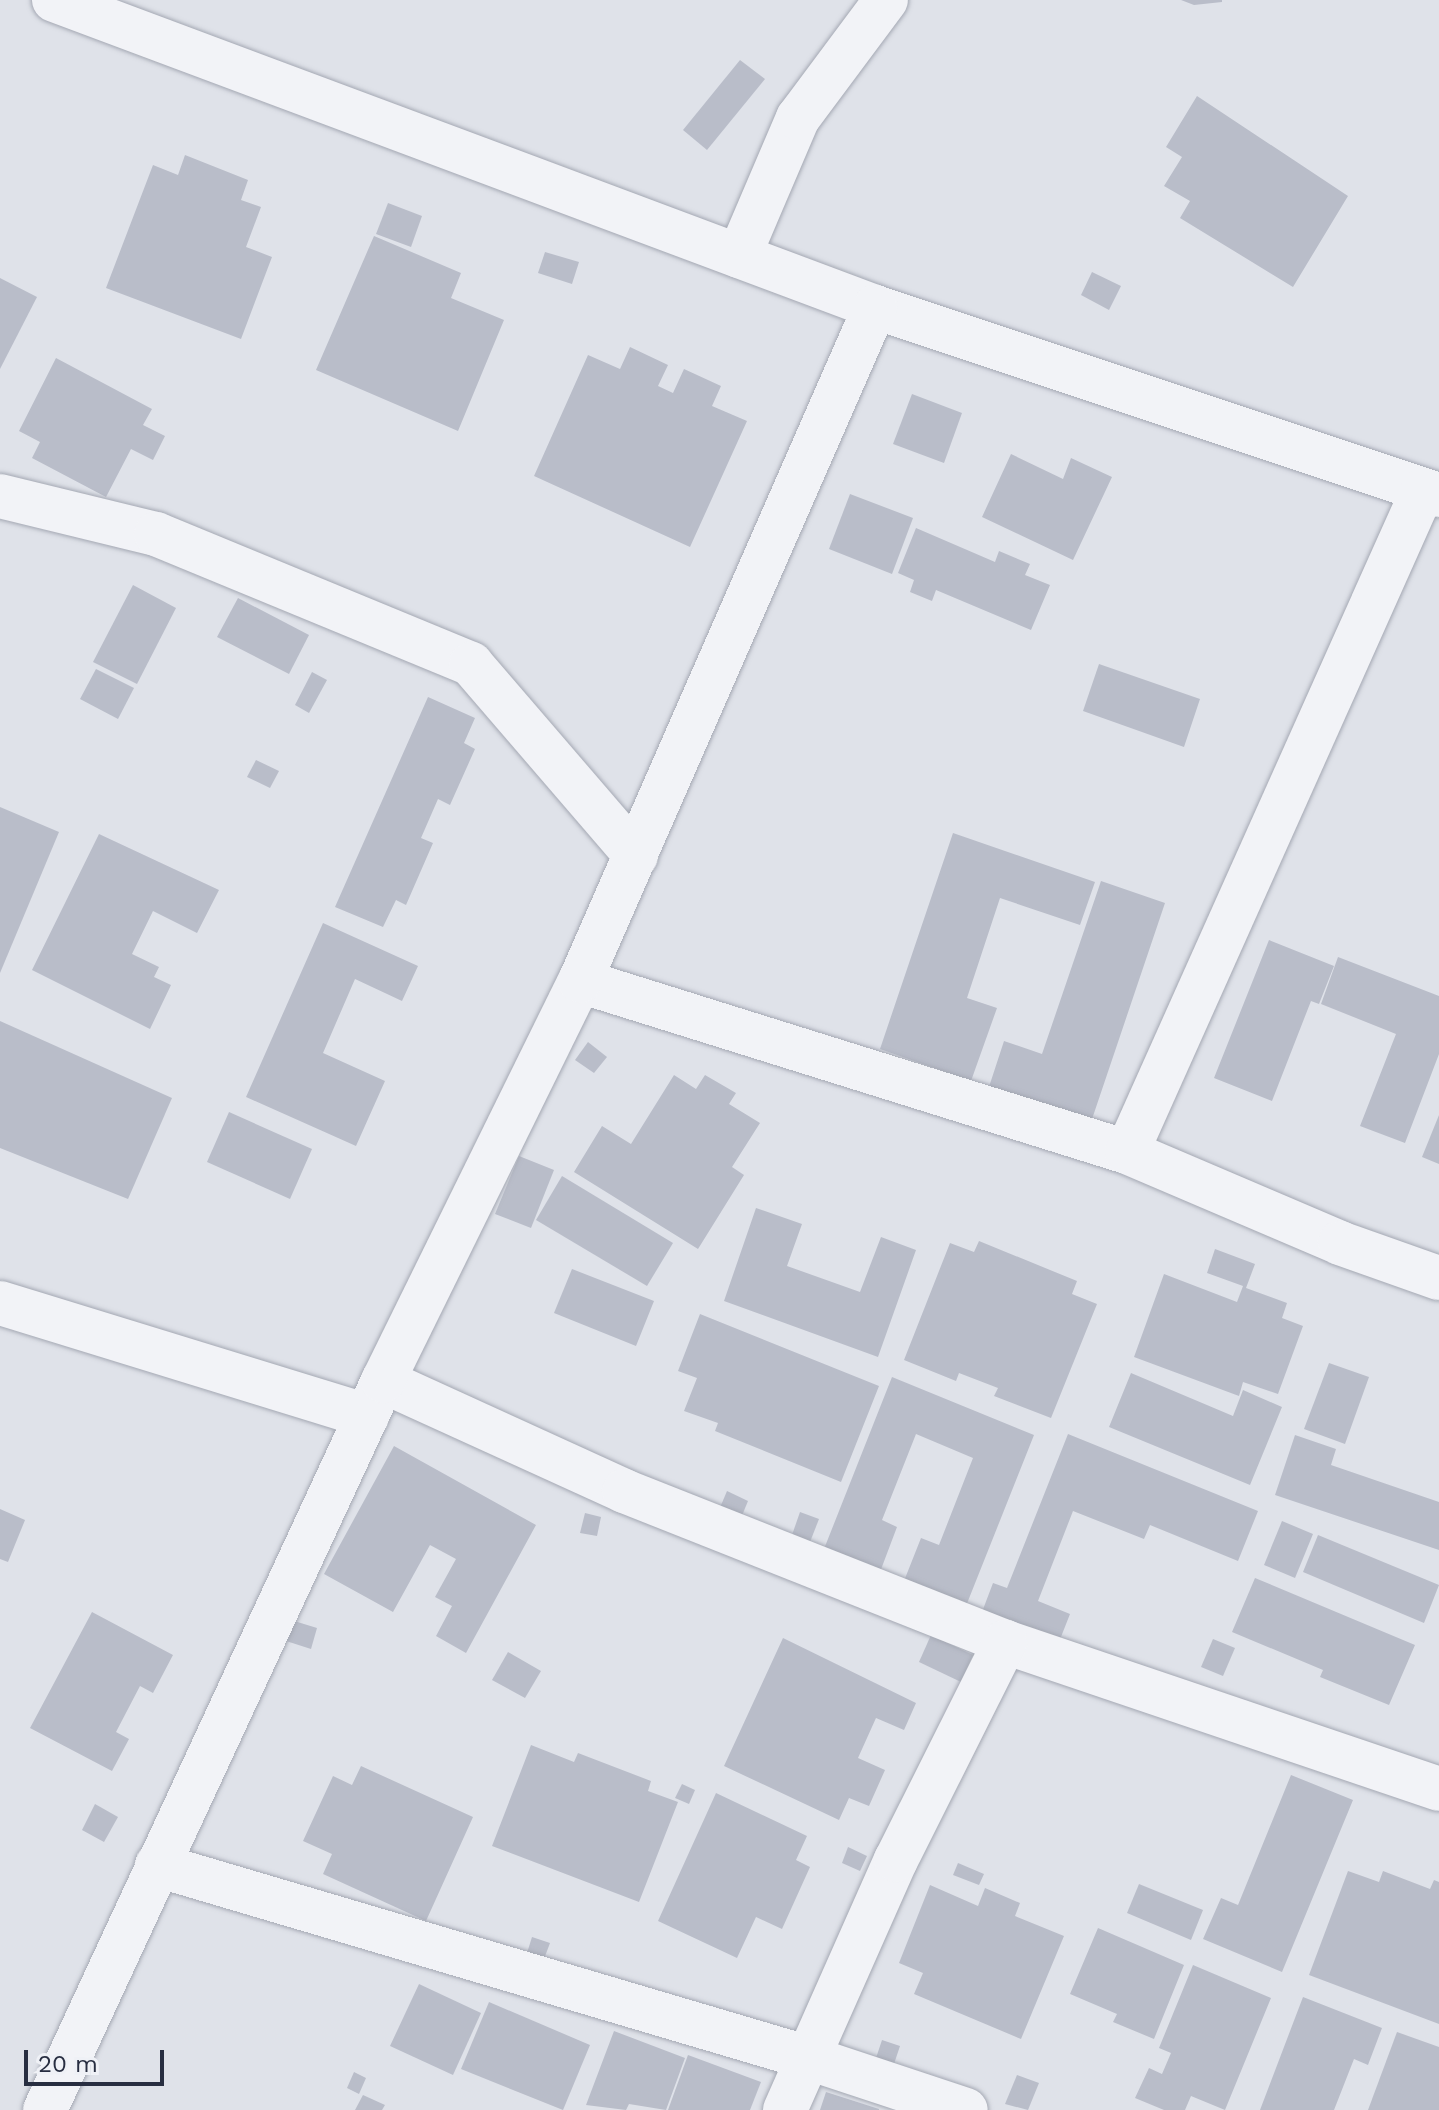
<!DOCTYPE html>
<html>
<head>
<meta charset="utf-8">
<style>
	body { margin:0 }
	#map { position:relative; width:1439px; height:2110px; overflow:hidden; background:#dfe2e9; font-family:"Work Sans",sans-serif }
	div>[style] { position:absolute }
	.building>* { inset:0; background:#b9bdc9 }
	.roads { filter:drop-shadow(0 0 2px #a4a8b3) drop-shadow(0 0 2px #a4a8b3) }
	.minor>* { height:44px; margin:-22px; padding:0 22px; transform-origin:22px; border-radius:22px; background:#f2f3f7 }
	span { translate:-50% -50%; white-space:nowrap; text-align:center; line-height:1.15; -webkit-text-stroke:6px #eff1f6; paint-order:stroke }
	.scale { position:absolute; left:24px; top:2050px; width:140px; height:36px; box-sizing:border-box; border:4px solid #282e41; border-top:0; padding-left:10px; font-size:24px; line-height:28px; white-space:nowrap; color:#282e41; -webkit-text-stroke:6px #eff1f6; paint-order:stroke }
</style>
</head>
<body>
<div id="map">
	<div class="building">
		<i style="clip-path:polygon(1181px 0,1222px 0,1222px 2px,1194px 5px)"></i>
		<i style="clip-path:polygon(740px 60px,765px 79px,707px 150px,683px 130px)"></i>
		<i style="clip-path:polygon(1197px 96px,1348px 196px,1293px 287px,1180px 218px,1190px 201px,1164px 186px,1182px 157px,1166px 147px)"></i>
		<i style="clip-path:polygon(185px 155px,248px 180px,241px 200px,261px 207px,246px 247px,272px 257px,241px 339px,106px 288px,153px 165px,178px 175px)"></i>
		<i style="clip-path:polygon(388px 203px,422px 216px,411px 247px,376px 234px)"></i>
		<i style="clip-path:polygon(374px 236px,461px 273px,451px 298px,504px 320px,458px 431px,316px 370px)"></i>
		<i style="clip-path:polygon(545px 252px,579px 262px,572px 284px,538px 273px)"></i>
		<i style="clip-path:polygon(1092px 272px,1121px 286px,1109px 310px,1081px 295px)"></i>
		<i style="clip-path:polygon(0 278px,37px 297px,0 369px)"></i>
		<i style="clip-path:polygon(630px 347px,668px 365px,658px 386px,673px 393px,684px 369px,721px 386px,712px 406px,747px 421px,690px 547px,534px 476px,588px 355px,620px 369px)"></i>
		<i style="clip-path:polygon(56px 358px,152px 409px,143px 425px,165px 436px,153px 460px,131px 449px,106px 497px,32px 458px,40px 442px,19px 431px)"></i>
		<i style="clip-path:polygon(912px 394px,962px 413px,944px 463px,893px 444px)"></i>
		<i style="clip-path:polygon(1011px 454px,1063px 479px,1071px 458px,1112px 477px,1073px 560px,982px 517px)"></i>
		<i style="clip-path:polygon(850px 494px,913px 518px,892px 574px,829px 549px)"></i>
		<i style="clip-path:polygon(916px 528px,995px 562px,999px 551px,1030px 564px,1025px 575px,1050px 585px,1031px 630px,936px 590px,932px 601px,910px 592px,914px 580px,898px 573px)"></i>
		<i style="clip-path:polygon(133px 585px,176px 608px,137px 684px,93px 662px)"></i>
		<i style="clip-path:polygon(238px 598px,309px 635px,289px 674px,217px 637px)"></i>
		<i style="clip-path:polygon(1099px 664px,1200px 699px,1184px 747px,1083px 711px)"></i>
		<i style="clip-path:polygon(96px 669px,134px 688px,118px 719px,80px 699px)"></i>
		<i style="clip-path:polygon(312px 672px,327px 680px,309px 713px,295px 705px)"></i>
		<i style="clip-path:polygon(428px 697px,475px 718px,464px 743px,475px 749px,450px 805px,438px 799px,421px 838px,433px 843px,406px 905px,396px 900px,383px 927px,335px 907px)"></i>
		<i style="clip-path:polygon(256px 760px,279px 771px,270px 788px,247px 777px)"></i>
		<i style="clip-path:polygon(0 807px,59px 832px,0 973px)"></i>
		<i style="clip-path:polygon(953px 833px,1095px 882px,1080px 925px,1000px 898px,967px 998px,997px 1008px,971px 1081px,880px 1049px)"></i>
		<i style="clip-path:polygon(99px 834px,219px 890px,197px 933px,153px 911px,132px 954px,159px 967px,154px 977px,171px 985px,150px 1029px,32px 970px)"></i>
		<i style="clip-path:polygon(1101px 881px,1165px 903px,1089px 1128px,987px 1093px,1004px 1041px,1042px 1054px)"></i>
		<i style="clip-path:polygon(323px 923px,418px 966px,402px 1001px,355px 979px,323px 1053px,385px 1081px,356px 1146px,246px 1097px)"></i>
		<i style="clip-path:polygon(1269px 940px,1334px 966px,1319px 1004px,1311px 1001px,1272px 1101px,1214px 1078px)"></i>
		<i style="clip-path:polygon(1338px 957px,1439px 996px,1439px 1054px,1405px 1143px,1360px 1126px,1396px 1034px,1321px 1004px)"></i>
		<i style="clip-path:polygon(0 1021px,172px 1098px,128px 1199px,0 1148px)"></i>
		<i style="clip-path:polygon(588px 1042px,607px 1057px,594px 1073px,575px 1060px)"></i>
		<i style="clip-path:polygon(674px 1075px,696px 1089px,705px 1075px,736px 1093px,729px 1104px,760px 1123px,732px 1167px,744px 1175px,698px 1249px,574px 1172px,602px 1126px,631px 1144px)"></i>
		<i style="clip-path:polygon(229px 1112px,312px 1149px,290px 1199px,207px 1162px)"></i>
		<i style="clip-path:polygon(1439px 1115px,1439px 1164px,1422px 1157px)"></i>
		<i style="clip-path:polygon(519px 1156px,554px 1170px,531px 1228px,495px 1214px)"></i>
		<i style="clip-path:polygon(562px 1176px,673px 1243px,647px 1286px,536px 1220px)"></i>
		<i style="clip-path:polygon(756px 1208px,802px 1224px,787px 1266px,860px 1292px,881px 1237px,916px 1250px,878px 1357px,724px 1301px)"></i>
		<i style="clip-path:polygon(979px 1241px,1077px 1281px,1072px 1294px,1097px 1304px,1051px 1418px,994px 1396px,998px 1388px,959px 1373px,956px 1381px,904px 1360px,950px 1243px,974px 1252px)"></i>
		<i style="clip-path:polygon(1215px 1249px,1255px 1264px,1246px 1288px,1287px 1303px,1282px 1318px,1303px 1326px,1278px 1394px,1243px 1382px,1239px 1396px,1134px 1357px,1164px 1274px,1237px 1302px,1243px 1286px,1207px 1273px)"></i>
		<i style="clip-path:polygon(572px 1269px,654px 1301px,636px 1346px,554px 1313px)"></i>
		<i style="clip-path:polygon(700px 1314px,879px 1386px,841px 1482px,715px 1431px,718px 1423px,684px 1411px,697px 1378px,678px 1371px)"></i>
		<i style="clip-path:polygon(1329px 1363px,1369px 1377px,1345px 1444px,1304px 1429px)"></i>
		<i style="clip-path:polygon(1131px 1373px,1233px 1416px,1243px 1390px,1282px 1407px,1250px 1485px,1109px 1427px)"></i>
		<i style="clip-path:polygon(892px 1377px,1034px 1435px,966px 1606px,904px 1581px,921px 1538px,939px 1545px,973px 1458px,916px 1434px,882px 1520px,897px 1527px,880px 1572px,824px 1549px)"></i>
		<i style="clip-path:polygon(1068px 1434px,1258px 1511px,1238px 1561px,1150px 1525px,1144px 1539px,1073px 1511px,1038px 1601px,1070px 1614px,1059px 1642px,982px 1612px,993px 1583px,1007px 1588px)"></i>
		<i style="clip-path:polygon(1295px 1435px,1336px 1449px,1331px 1465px,1439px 1502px,1439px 1550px,1275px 1495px)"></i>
		<i style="clip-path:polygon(394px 1446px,536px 1525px,466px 1653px,436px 1636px,452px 1606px,435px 1597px,456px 1559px,430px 1545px,393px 1612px,324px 1574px)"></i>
		<i style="clip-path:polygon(727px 1491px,748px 1501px,741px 1518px,719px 1510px)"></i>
		<i style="clip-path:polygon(0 1509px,25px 1520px,8px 1562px,0 1559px)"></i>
		<i style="clip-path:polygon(800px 1512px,819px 1519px,810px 1542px,792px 1535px)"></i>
		<i style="clip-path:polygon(585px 1513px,601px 1517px,597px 1536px,580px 1533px)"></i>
		<i style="clip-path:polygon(1282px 1521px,1313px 1534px,1295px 1578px,1264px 1565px)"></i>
		<i style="clip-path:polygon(1318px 1535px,1439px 1585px,1424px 1623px,1303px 1572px)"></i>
		<i style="clip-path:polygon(1255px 1578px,1415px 1645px,1389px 1705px,1320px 1677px,1323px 1670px,1232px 1632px)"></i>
		<i style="clip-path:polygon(92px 1612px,173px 1655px,153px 1693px,140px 1686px,116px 1732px,129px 1739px,112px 1771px,30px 1728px)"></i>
		<i style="clip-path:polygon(291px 1620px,317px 1628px,311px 1649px,283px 1640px)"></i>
		<i style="clip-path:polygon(931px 1635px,973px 1655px,961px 1682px,919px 1662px)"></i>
		<i style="clip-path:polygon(783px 1638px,916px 1703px,904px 1730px,876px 1718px,858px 1758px,885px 1770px,869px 1806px,849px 1798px,839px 1820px,724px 1766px)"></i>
		<i style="clip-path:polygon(1213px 1639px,1235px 1648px,1223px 1676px,1201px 1667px)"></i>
		<i style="clip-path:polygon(508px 1652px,541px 1671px,525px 1698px,492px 1680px)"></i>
		<i style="clip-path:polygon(531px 1745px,574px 1762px,578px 1753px,651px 1781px,648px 1791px,678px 1802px,639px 1902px,492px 1846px)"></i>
		<i style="clip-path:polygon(361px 1766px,473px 1817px,426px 1921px,323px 1874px,332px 1854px,303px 1841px,333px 1776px,352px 1785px)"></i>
		<i style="clip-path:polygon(1291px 1775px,1353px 1800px,1282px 1972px,1203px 1939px,1221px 1898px,1238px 1905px)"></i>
		<i style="clip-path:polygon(682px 1784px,695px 1790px,689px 1804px,675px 1798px)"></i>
		<i style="clip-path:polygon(716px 1793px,807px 1836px,796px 1860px,810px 1867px,782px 1929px,756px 1917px,737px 1958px,658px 1921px)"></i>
		<i style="clip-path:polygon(95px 1804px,118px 1817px,104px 1842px,82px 1830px)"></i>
		<i style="clip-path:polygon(848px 1847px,867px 1856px,860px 1871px,842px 1863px)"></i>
		<i style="clip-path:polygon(958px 1863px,984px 1874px,979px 1885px,953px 1875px)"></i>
		<i style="clip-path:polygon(1348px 1871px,1379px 1882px,1383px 1871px,1430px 1889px,1434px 1880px,1439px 1882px,1439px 2024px,1309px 1975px)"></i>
		<i style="clip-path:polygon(1139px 1884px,1203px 1910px,1191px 1940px,1127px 1913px)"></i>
		<i style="clip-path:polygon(930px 1885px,978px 1906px,985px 1888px,1020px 1903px,1015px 1916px,1064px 1936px,1021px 2039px,914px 1994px,923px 1973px,899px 1963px)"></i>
		<i style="clip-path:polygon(1098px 1928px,1184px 1965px,1154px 2039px,1113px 2022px,1117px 2014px,1070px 1994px)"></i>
		<i style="clip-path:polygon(532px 1937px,550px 1943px,544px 1959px,527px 1953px)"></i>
		<i style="clip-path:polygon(1193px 1965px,1271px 1998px,1225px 2110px,1191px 2096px,1185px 2110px,1164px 2110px,1135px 2098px,1149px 2068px,1162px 2074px,1171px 2053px,1159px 2048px)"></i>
		<i style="clip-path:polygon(419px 1984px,481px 2013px,453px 2075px,390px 2046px)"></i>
		<i style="clip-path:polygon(1303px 1997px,1382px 2028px,1368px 2065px,1354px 2059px,1334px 2110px,1260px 2110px)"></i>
		<i style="clip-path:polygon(489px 2002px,590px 2045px,563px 2110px,461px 2069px)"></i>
		<i style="clip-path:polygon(614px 2031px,685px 2058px,666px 2110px,629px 2104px,626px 2110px,586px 2105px)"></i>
		<i style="clip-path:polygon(1397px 2032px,1439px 2047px,1439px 2110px,1368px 2110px)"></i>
		<i style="clip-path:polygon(882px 2040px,900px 2046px,893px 2067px,875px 2061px)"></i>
		<i style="clip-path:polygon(688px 2055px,761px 2082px,750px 2110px,668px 2110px)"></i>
		<i style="clip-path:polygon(354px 2072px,366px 2078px,359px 2094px,347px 2088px)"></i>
		<i style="clip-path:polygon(1017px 2075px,1039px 2083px,1028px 2110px,1005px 2104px)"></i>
		<i style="clip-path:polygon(826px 2092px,879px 2109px,879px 2110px,820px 2110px)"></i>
		<i style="clip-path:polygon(363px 2095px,385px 2105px,382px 2110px,355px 2110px)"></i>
	</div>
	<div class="roads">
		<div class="minor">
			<i style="left:54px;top:0;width:877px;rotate:20.5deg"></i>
			<i style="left:875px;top:307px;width:595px;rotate:18.43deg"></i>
			<i style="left:739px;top:256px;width:150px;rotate:-66.9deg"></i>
			<i style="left:798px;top:118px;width:147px;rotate:-53.3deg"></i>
			<i style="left:0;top:496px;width:161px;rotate:13.7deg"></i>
			<i style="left:156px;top:534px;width:341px;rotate:22.4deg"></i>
			<i style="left:471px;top:664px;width:253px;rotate:49.3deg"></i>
			<i style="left:580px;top:981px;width:573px;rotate:17.36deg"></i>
			<i style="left:1127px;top:1152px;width:232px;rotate:23.1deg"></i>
			<i style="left:1340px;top:1243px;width:105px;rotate:19.5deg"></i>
			<i style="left:1127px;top:1152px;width:725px;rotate:-65.91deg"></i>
			<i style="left:0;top:1303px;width:384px;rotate:17.1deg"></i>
			<i style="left:383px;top:1381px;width:265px;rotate:24.5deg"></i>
			<i style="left:624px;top:1491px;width:410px;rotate:21.6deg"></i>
			<i style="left:1005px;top:1642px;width:458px;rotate:18.7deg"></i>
			<i style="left:157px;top:1865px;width:680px;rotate:16.49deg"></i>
			<i style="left:809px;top:2058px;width:165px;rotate:18.3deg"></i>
			<i style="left:45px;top:2110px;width:804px;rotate:-65.13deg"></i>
			<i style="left:383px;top:1381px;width:446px;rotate:-63.8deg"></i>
			<i style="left:580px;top:981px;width:736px;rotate:-66.36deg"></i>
			<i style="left:785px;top:2110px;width:274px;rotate:-66.1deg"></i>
			<i style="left:896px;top:1860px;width:244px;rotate:-63.4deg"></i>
		</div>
	</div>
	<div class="scale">20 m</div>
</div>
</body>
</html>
